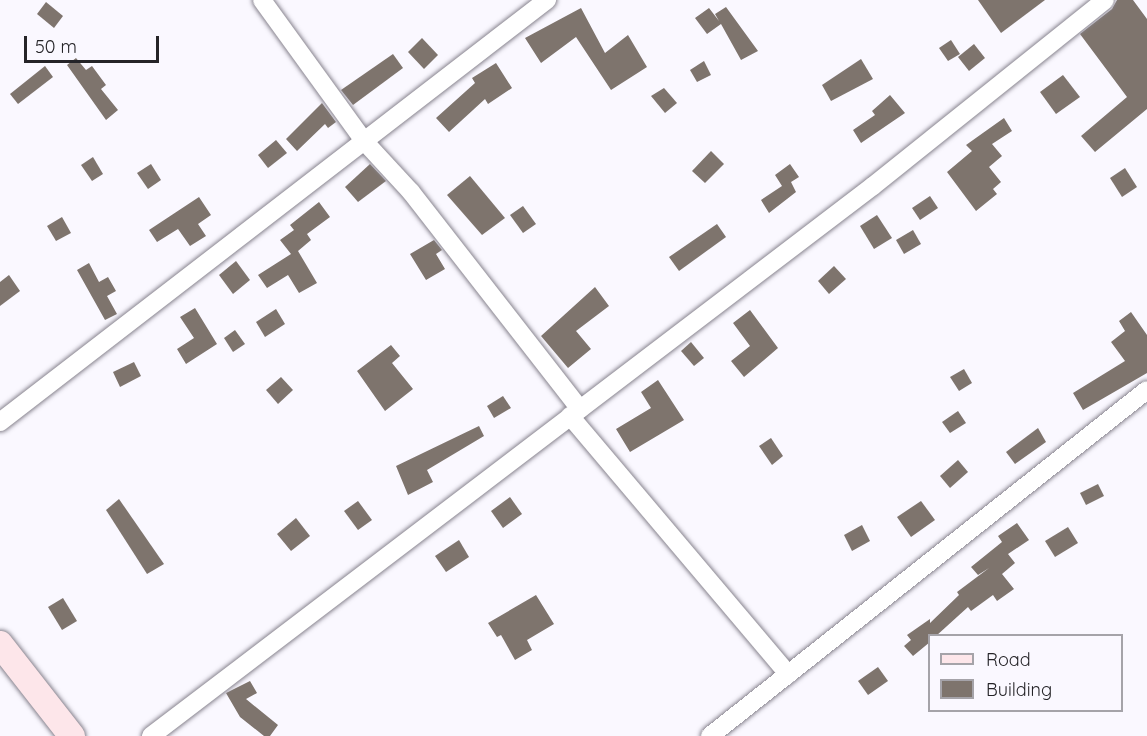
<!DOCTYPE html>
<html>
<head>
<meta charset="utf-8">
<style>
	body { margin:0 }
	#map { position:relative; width:1147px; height:736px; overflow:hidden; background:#faf8ff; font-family:Quicksand,sans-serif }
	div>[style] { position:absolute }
	.building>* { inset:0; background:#7e746d }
	.roads { filter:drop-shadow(0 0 2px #88848f) drop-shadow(0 0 2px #88848f) }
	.street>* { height:18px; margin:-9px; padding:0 9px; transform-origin:9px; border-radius:9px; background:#fff }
	.secondary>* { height:26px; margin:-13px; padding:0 13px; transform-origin:13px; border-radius:13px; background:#fde6ea }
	span { translate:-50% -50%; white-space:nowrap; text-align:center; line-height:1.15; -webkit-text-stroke:6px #faf8ff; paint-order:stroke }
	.legend { position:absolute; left:928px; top:634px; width:195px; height:78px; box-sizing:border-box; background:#faf8ff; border:2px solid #a5a3a9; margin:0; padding:8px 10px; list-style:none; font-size:18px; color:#252428 }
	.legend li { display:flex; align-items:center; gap:12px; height:30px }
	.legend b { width:30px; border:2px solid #a5a3a9 }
	.scale { position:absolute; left:24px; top:36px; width:135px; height:27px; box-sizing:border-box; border:3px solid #252428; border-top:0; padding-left:8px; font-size:18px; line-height:21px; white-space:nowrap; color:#252428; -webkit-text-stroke:4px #faf8ff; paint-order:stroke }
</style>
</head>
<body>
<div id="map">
	<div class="building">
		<i style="clip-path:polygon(978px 0,1045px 0,1001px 33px)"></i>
		<i style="clip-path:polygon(1117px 0,1133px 0,1147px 19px,1147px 109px,1095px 152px,1081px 136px,1127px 97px,1080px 34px,1112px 9px)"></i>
		<i style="clip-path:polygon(46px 2px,63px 16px,54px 28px,37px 14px)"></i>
		<i style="clip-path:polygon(726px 7px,758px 51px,741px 60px,721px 24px,707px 34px,695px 18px,709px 8px,719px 21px,715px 14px)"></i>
		<i style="clip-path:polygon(581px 8px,605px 53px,628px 35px,647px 67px,611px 90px,576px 37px,541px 63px,525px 38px)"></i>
		<i style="clip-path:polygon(422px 38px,438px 55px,424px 69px,408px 52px)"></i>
		<i style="clip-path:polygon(951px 40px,960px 54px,948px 61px,939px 48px)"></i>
		<i style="clip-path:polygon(974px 44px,985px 58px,969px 71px,958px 57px)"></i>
		<i style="clip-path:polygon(393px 54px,403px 68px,353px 105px,341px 90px)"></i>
		<i style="clip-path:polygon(76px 58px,86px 70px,92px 66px,106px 85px,101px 89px,118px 110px,106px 120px,67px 65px)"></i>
		<i style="clip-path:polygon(861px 59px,873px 79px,831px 101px,822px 85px)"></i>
		<i style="clip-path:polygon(704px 61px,711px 75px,697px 82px,690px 70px)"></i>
		<i style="clip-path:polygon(496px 63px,512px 88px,488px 104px,485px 99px,449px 132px,436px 118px,475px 83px,472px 78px)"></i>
		<i style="clip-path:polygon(45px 66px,53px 77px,18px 104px,10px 94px)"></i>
		<i style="clip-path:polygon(1063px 75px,1080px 97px,1056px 114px,1040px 92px)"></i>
		<i style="clip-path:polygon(664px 88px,677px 103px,665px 113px,651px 96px)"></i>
		<i style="clip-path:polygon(890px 95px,905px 113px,861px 143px,853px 130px,875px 115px,872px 111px)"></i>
		<i style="clip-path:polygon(322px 103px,336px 122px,328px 128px,325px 124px,297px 151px,286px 139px)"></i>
		<i style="clip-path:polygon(1004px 118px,1012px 131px,992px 144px,1002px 156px,989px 167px,1001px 182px,993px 189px,997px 194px,976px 211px,947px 172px,972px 151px,966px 145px)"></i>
		<i style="clip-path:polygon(276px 140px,287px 153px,268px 168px,258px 155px)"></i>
		<i style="clip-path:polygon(711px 151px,724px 164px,705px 183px,692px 171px)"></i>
		<i style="clip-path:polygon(93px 157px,103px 174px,92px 181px,81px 165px)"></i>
		<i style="clip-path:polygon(151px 164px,161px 180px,148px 189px,137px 173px)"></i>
		<i style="clip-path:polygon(370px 164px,386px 181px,358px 202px,345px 187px)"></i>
		<i style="clip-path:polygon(790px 164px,799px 177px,791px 182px,796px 192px,769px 213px,761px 200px,782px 186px,775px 175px)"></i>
		<i style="clip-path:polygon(1125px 168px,1137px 187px,1122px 197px,1110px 178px)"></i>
		<i style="clip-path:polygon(470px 176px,505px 218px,482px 235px,447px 195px)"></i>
		<i style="clip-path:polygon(930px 196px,938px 208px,920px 220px,912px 208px)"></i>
		<i style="clip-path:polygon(199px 197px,211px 215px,198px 224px,206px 236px,190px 246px,178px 229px,157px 242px,149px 230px)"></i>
		<i style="clip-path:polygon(319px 202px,330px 217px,307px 234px,311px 240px,298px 251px,317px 283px,299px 293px,288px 275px,267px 288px,258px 275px,291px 254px,280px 240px,294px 230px,290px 225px)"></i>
		<i style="clip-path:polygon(523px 206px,536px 224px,523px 233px,510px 215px)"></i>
		<i style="clip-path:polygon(877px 215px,892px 238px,874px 249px,860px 226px)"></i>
		<i style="clip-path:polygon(62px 217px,71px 233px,56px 241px,47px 226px)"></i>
		<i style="clip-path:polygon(717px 224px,726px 237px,679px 271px,669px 257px)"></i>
		<i style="clip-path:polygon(913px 230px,921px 244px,904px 254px,896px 240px)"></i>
		<i style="clip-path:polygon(434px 240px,442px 250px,436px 254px,445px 269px,426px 280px,410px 254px)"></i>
		<i style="clip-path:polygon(236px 261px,250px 280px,233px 294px,219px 275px)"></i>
		<i style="clip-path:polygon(89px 263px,99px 282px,108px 277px,116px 291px,107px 296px,117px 314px,105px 320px,77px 270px)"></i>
		<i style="clip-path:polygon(834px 266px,846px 279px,829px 294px,818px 281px)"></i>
		<i style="clip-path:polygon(9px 275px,20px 291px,0 306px,0 282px)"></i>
		<i style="clip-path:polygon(595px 287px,609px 306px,576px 331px,591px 349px,568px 368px,541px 336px)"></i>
		<i style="clip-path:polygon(195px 308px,217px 344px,186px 364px,177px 349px,194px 338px,180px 317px)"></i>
		<i style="clip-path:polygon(276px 309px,285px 324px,265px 337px,256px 322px)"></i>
		<i style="clip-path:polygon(750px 310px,778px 348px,744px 377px,731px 361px,750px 346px,733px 323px)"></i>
		<i style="clip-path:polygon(1131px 312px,1147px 335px,1147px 373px,1083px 410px,1073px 393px,1125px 361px,1111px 342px,1125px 331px,1119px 321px)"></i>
		<i style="clip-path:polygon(235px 330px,245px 344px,233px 352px,224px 338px)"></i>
		<i style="clip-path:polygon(691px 342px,704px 358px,694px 366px,681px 351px)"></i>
		<i style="clip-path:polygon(391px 345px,400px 356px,392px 363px,413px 389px,385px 411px,357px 371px)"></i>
		<i style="clip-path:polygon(134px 362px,141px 376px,120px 387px,113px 372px)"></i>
		<i style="clip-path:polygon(964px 369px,972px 383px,959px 391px,950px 377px)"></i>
		<i style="clip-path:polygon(281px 377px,293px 390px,278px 404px,266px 390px)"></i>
		<i style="clip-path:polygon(658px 380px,684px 420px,630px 452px,616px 429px,651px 408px,641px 392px)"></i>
		<i style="clip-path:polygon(503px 396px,511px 408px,494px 418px,487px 406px)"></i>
		<i style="clip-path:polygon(958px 411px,966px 423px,950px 433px,942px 422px)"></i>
		<i style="clip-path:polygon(479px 426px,484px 436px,427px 470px,433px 482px,408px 495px,396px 466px)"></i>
		<i style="clip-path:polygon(1038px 428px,1046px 442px,1015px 464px,1006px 452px)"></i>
		<i style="clip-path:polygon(771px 438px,783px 456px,772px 465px,759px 446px)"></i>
		<i style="clip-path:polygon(958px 460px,968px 472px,950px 488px,940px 476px)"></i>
		<i style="clip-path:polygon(1098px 484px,1104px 496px,1086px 505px,1080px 493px)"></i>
		<i style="clip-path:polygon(510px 497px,522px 514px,503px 528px,491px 511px)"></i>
		<i style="clip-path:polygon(119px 499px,164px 564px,147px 574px,106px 510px)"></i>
		<i style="clip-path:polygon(358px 501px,372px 520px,358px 530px,344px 511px)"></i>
		<i style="clip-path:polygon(921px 501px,935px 520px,911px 537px,897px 517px)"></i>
		<i style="clip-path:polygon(296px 518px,310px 536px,291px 551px,277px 534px)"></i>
		<i style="clip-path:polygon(1017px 523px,1029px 540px,1008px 554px,1015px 563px,1002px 574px,1014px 589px,997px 601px,993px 595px,971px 611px,968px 607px,936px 636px,930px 636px,930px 642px,913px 656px,904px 646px,911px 640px,907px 635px,930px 619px,930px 623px,959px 595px,957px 592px,989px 568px,978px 575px,971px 567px,1002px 542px,998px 536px)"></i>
		<i style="clip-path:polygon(862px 525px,870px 541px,852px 551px,844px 535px)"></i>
		<i style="clip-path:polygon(1068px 527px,1078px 543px,1055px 557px,1045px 541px)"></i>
		<i style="clip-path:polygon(459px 540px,469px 557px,446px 572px,435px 556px)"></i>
		<i style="clip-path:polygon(536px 595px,554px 624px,527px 640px,532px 650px,515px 660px,501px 635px,497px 637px,488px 623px)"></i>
		<i style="clip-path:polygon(63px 598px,77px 621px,62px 630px,48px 607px)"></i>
		<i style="clip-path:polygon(878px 667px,888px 681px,868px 695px,858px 681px)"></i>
		<i style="clip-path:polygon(250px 681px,257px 693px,246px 699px,278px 725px,270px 736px,264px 736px,240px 717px,226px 693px)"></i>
	</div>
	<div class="roads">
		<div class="street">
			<i style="left:262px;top:0;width:174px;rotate:54.1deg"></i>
			<i style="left:364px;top:141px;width:69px;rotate:47.3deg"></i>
			<i style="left:411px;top:192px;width:275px;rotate:52.1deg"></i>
			<i style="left:570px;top:416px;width:338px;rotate:49.8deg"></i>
			<i style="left:0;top:422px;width:691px;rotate:-37.65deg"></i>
			<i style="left:151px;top:736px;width:908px;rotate:-37.3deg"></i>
			<i style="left:873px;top:186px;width:297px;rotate:-38.7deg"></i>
			<i style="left:710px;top:736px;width:557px;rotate:-38.37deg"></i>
		</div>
		<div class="secondary">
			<i style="left:0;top:644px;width:117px;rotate:52deg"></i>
		</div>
	</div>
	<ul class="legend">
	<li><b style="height:8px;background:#fde6ea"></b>Road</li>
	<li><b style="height:16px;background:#7e746d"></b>Building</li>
	</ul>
	<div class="scale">50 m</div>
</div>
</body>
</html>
